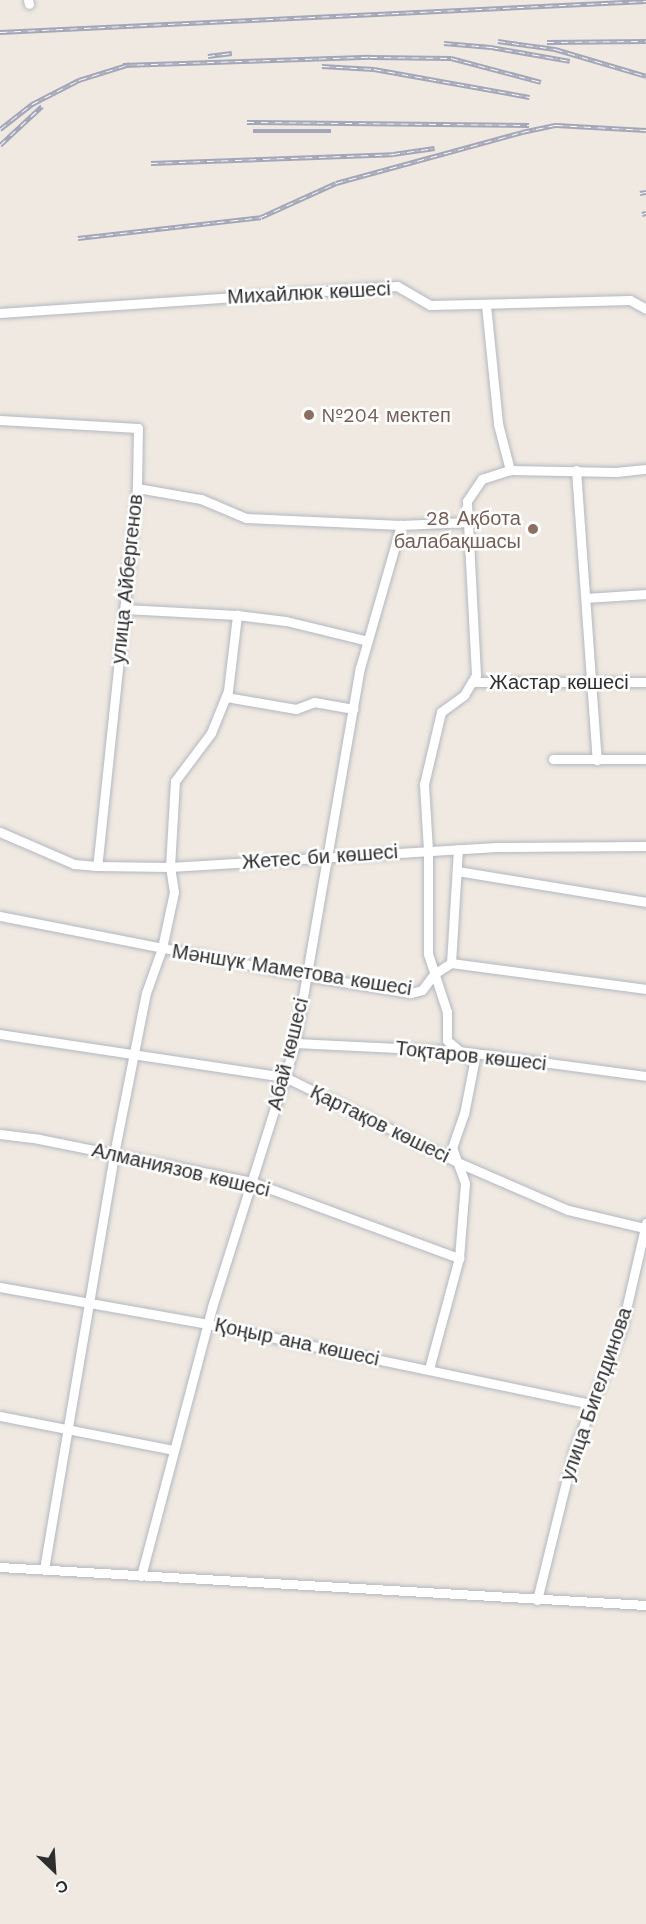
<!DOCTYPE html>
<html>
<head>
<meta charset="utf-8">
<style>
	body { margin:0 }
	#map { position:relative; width:646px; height:1924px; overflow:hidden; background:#efe9e1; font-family:"Work Sans",sans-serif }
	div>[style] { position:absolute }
	.roads { filter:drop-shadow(0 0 2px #b4b7c1) drop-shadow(0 0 2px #b4b7c1) }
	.minor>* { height:9px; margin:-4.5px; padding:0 4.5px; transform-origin:4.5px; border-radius:4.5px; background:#fff }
	.rail>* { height:4.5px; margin-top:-2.25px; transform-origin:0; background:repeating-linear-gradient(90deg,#fff 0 7px,#a3a6b8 0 14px); box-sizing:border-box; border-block:2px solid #a3a6b8 }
	.dots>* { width:16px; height:16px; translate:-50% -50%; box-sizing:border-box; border:3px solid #fff; border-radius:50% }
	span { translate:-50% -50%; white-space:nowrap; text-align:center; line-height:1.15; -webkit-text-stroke:5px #fff; paint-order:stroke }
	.street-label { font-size:20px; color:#2e2e2e }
	.education-label { font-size:20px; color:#785e54 }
	.left { translate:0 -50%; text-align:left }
	.right { translate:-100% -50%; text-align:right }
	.north { position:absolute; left:24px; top:1840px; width:60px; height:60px; -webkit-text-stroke:4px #fff; paint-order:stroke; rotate:155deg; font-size:16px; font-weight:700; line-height:24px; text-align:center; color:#2e2e2e }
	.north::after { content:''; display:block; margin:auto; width:21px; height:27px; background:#2e2e2e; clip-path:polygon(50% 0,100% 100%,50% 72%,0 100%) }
</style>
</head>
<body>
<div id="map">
	<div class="roads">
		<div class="minor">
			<i style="left:28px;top:0;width:4px;rotate:76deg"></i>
			<i style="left:486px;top:305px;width:120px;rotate:84.2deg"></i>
			<i style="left:498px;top:424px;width:48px;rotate:75.4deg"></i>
			<i style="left:510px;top:470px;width:106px;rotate:1.1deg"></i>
			<i style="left:616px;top:472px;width:30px;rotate:-6deg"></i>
			<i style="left:0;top:313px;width:398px;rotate:-3.9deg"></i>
			<i style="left:397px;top:286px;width:38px;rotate:30deg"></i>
			<i style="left:430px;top:305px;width:200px;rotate:-1.4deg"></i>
			<i style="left:630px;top:300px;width:18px;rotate:29deg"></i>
			<i style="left:0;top:420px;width:138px;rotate:3.3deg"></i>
			<i style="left:138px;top:428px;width:60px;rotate:91deg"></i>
			<i style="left:137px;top:488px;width:380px;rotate:96deg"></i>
			<i style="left:576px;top:470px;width:291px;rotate:85.9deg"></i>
			<i style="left:137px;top:488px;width:65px;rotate:9.8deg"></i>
			<i style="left:201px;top:499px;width:49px;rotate:22.9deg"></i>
			<i style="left:246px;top:518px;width:155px;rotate:2.6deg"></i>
			<i style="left:401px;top:525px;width:67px;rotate:-2.6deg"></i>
			<i style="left:586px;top:598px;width:60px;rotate:-3.8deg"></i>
			<i style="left:124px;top:609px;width:113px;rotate:3deg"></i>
			<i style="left:237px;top:615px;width:49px;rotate:7deg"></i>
			<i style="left:286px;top:621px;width:84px;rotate:13.7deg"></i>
			<i style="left:472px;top:682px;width:174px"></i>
			<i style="left:226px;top:697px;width:71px;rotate:9.7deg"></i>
			<i style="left:296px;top:709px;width:19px;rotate:-21deg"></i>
			<i style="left:314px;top:702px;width:40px;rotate:10deg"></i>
			<i style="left:553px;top:759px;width:93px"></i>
			<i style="left:0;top:832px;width:81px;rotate:23.4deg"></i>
			<i style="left:74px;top:864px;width:23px;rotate:5deg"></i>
			<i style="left:97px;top:866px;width:73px;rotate:0.8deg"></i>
			<i style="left:170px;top:867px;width:327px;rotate:-3.5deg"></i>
			<i style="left:496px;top:847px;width:150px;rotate:-0.4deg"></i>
			<i style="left:457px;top:871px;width:192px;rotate:9.3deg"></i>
			<i style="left:0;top:916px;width:312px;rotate:11.1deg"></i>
			<i style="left:306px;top:976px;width:106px;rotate:9.2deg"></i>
			<i style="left:411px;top:993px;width:11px;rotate:-15deg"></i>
			<i style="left:422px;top:990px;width:20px;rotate:-53deg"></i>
			<i style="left:434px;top:974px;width:20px;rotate:-33deg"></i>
			<i style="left:451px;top:963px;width:197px;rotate:7.6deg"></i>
			<i style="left:451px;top:963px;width:114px;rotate:-86.5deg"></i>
			<i style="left:0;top:1034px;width:288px;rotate:8.6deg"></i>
			<i style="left:285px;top:1077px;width:192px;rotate:26.3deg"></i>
			<i style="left:457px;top:1162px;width:121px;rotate:23.4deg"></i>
			<i style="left:568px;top:1210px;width:79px;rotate:13.2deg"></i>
			<i style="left:295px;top:1043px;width:164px;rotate:2.8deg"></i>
			<i style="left:459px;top:1051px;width:189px;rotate:7.6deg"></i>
			<i style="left:0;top:1134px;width:39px;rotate:7deg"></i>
			<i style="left:39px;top:1139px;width:217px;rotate:11.4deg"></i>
			<i style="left:252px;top:1182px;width:221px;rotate:20.2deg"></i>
			<i style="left:0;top:1287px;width:211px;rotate:10.1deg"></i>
			<i style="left:208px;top:1324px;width:392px;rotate:11.8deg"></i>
			<i style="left:429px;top:1369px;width:115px;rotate:-74.9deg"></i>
			<i style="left:459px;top:1258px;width:75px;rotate:-85.4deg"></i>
			<i style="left:465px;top:1183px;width:37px;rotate:-110deg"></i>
			<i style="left:452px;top:1148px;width:36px;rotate:-71deg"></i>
			<i style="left:464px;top:1114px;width:52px;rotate:-78.9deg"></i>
			<i style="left:474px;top:1063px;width:35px;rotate:-140deg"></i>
			<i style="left:447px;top:1040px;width:28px;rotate:-90deg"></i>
			<i style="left:447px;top:1012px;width:61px;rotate:-108.1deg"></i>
			<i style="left:428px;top:954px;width:104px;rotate:-90deg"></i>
			<i style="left:428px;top:850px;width:66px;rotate:-93.5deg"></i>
			<i style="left:424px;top:784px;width:74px;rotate:-76.7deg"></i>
			<i style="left:441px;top:712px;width:29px;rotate:-36deg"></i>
			<i style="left:464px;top:695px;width:23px;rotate:-59deg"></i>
			<i style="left:476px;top:675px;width:174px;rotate:-93deg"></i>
			<i style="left:467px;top:501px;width:27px;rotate:-56deg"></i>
			<i style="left:482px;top:479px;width:29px;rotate:-18deg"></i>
			<i style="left:0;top:1416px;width:177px;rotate:11.1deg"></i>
			<i style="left:0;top:1567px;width:647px;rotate:3.37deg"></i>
			<i style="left:44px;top:1569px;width:421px;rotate:-80.4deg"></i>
			<i style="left:114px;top:1154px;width:164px;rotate:-78.8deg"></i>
			<i style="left:146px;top:993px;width:48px;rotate:-70.4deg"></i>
			<i style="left:162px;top:948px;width:57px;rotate:-77.9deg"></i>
			<i style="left:174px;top:892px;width:25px;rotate:-99deg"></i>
			<i style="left:170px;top:867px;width:86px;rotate:-86.7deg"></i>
			<i style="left:175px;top:781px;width:60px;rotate:-53.1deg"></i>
			<i style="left:211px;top:733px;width:45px;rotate:-68deg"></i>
			<i style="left:228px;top:691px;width:77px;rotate:-83.2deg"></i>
			<i style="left:141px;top:1576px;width:278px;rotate:-75.2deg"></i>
			<i style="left:212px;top:1307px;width:277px;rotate:-72.5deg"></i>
			<i style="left:295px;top:1043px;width:381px;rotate:-80.2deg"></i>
			<i style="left:360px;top:668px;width:149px;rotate:-74deg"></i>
			<i style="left:537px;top:1600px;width:151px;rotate:-76.2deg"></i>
			<i style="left:573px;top:1453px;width:135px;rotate:-68.7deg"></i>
			<i style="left:622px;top:1327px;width:107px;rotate:-77deg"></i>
		</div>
	</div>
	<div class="rail">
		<i style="left:0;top:32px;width:647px;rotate:-2.75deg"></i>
		<i style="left:498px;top:41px;width:58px;rotate:8deg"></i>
		<i style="left:555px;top:49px;width:95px;rotate:16.5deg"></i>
		<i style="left:547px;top:42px;width:99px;rotate:-0.6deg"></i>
		<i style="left:444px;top:43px;width:47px;rotate:4.9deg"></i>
		<i style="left:491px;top:47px;width:80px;rotate:10deg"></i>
		<i style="left:208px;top:56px;width:24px;rotate:-7deg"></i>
		<i style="left:123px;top:65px;width:247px;rotate:-1.9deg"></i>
		<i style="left:370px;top:57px;width:81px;rotate:0.7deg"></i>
		<i style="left:451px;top:58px;width:93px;rotate:14.9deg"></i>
		<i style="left:322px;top:66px;width:52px;rotate:3.3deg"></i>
		<i style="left:374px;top:69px;width:158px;rotate:10.2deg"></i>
		<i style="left:247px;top:122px;width:282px;rotate:0.6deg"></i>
		<i style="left:0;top:129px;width:41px;rotate:-38deg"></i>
		<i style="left:32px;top:104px;width:53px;rotate:-27.1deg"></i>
		<i style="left:79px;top:80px;width:53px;rotate:-17.4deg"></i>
		<i style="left:253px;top:131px;width:78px"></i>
		<i style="left:0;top:145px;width:57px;rotate:-42.9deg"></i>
		<i style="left:151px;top:163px;width:242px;rotate:-2.1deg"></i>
		<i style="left:393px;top:154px;width:42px;rotate:-8.1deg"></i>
		<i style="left:640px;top:193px;width:6px;rotate:-9deg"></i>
		<i style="left:642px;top:214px;width:4px;rotate:-14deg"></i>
		<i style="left:78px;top:238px;width:184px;rotate:-6.5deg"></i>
		<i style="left:261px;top:217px;width:82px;rotate:-24.4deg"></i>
		<i style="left:336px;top:183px;width:193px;rotate:-15.3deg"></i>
		<i style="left:522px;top:132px;width:35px;rotate:-12deg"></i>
		<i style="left:556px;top:125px;width:90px;rotate:3.2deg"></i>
	</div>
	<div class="dots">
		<i style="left:309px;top:415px;background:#8d6e63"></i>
		<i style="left:533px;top:529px;background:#8d6e63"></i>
	</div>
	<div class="street-label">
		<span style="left:309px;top:293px;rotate:-3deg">Михайлюк көшесі</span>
		<span style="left:127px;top:579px;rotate:-84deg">улица Айбергенов</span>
		<span style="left:559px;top:682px">Жастар көшесі</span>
		<span style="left:320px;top:857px;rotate:-4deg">Жетес би көшесі</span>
		<span style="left:292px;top:970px;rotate:9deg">Мәншүк Маметова көшесі</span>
		<span style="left:288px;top:1054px;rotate:-76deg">Абай көшесі</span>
		<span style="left:471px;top:1056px;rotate:6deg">Тоқтаров көшесі</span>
		<span style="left:380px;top:1124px;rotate:26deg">Қартақов көшесі</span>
		<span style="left:181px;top:1170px;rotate:13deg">Алманиязов көшесі</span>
		<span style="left:297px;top:1342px;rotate:12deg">Қоңыр ана көшесі</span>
		<span style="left:596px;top:1394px;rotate:-71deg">улица Бигелдинова</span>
	</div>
	<div class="education-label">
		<span class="left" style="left:321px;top:415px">№204 мектеп</span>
		<span class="right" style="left:521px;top:530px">28 Ақбота<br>балабақшасы</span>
	</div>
	<div class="north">С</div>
</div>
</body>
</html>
